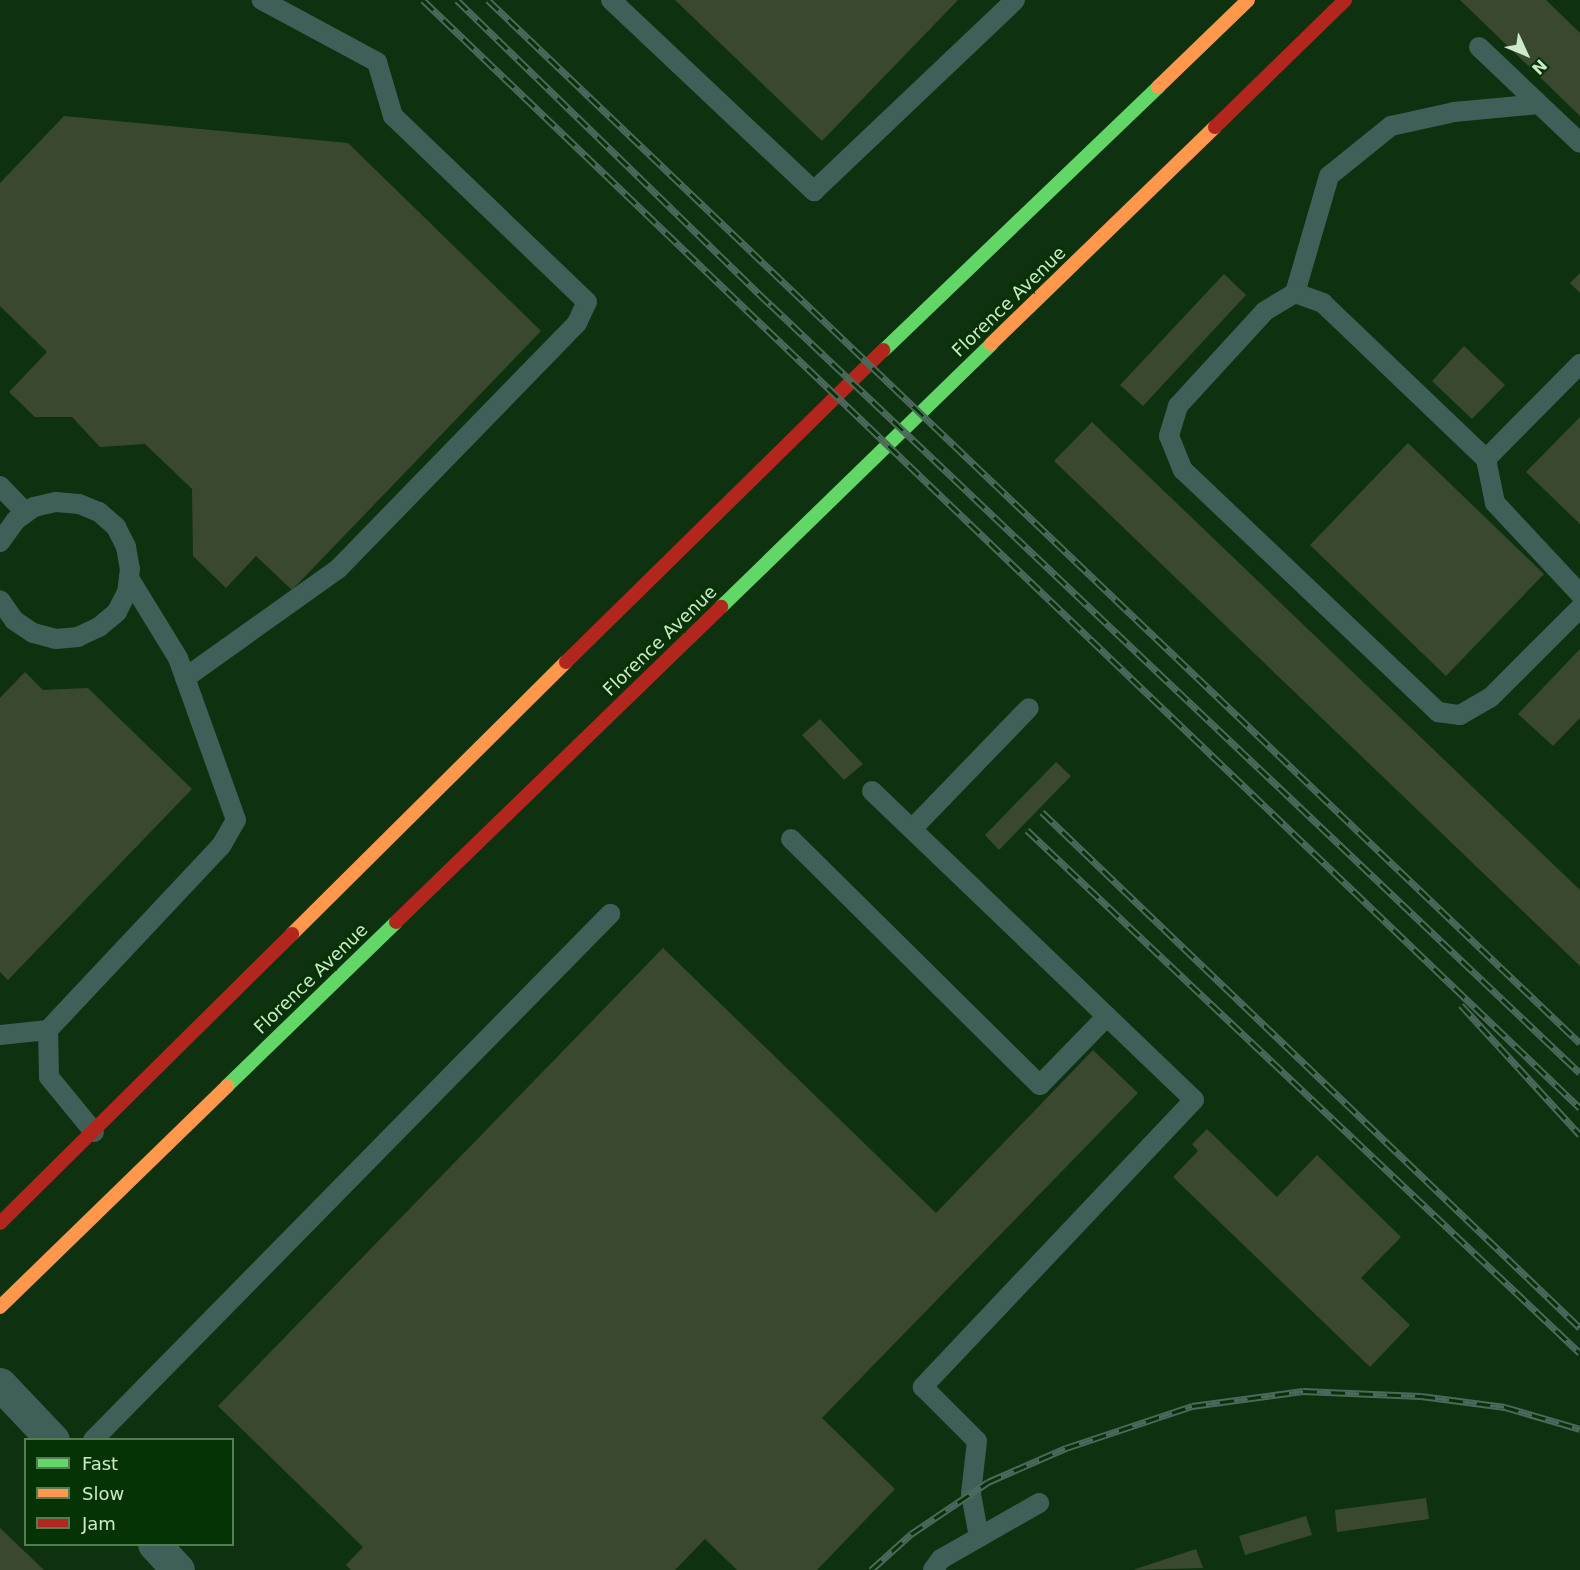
<!DOCTYPE html>
<html>
<head>
<meta charset="utf-8">
<style>
	body { margin:0 }
	#map { position:relative; width:1580px; height:1570px; overflow:hidden; background:#0e310f; font-family:"DejaVu Sans",sans-serif }
	div>[style] { position:absolute }
	.building>* { inset:0; background:#3b4830 }
	.lane>* { height:20px; margin:-10px; padding:0 10px; transform-origin:10px; border-radius:10px; background:#3f5f59 }
	.street>* { height:33px; margin:-16.5px; padding:0 16.5px; transform-origin:16.5px; border-radius:16.5px; background:#3f5f59 }
	.fast>* { height:14px; margin:-7px; padding:0 7px; transform-origin:7px; border-radius:7px; background:#63d668 }
	.slow>* { height:14px; margin:-7px; padding:0 7px; transform-origin:7px; border-radius:7px; background:#ff974d }
	.jam>* { height:14px; margin:-7px; padding:0 7px; transform-origin:7px; border-radius:7px; background:#b3261e }
	.rail>* { height:7px; margin-top:-3.5px; transform-origin:0; background:repeating-linear-gradient(90deg,#063306 0 14px,#4d685c 0 28px); box-sizing:border-box; border-block:2px solid #4d685c }
	span { translate:-50% -50%; white-space:nowrap; text-align:center; line-height:1.15; -webkit-text-stroke:6px #063306; paint-order:stroke }
	.street-label { font-size:18px; color:#cceac9 }
	.legend { position:absolute; left:24px; top:1438px; width:210px; height:108px; box-sizing:border-box; background:#063306; border:2px solid #557c54; margin:0; padding:8px 10px; list-style:none; font-size:18px; color:#cceac9 }
	.legend li { display:flex; align-items:center; gap:12px; height:30px }
	.legend b { width:30px; border:2px solid #557c54 }
	.north { position:absolute; left:1496px; top:24px; width:60px; height:60px; -webkit-text-stroke:4px #063306; paint-order:stroke; rotate:134deg; font-size:16px; font-weight:700; line-height:24px; text-align:center; color:#cceac9 }
	.north::after { content:''; display:block; margin:auto; width:21px; height:27px; background:#cceac9; clip-path:polygon(50% 0,100% 100%,50% 72%,0 100%) }
</style>
</head>
<body>
<div id="map">
	<div class="building">
		<i style="clip-path:polygon(675px 0,958px 0,822px 141px)"></i>
		<i style="clip-path:polygon(1460px 0,1546px 0,1580px 33px,1580px 116px)"></i>
		<i style="clip-path:polygon(64px 116px,348px 143px,541px 331px,292px 590px,256px 556px,226px 588px,193px 556px,192px 489px,145px 444px,100px 447px,72px 417px,35px 417px,9px 392px,47px 352px,0 306px,0 183px)"></i>
		<i style="clip-path:polygon(1580px 273px,1580px 293px,1570px 283px)"></i>
		<i style="clip-path:polygon(1224px 274px,1246px 295px,1143px 406px,1120px 385px)"></i>
		<i style="clip-path:polygon(1464px 346px,1505px 385px,1472px 419px,1432px 381px)"></i>
		<i style="clip-path:polygon(1580px 417px,1580px 524px,1526px 472px)"></i>
		<i style="clip-path:polygon(1092px 422px,1580px 890px,1580px 966px,1054px 461px)"></i>
		<i style="clip-path:polygon(1408px 443px,1544px 574px,1446px 676px,1310px 545px)"></i>
		<i style="clip-path:polygon(1580px 649px,1580px 718px,1553px 746px,1518px 714px)"></i>
		<i style="clip-path:polygon(25px 672px,43px 690px,88px 688px,192px 789px,8px 980px,0 972px,0 698px)"></i>
		<i style="clip-path:polygon(820px 719px,863px 764px,844px 780px,802px 735px)"></i>
		<i style="clip-path:polygon(1056px 762px,1071px 776px,999px 850px,985px 835px)"></i>
		<i style="clip-path:polygon(663px 948px,936px 1213px,1093px 1050px,1138px 1093px,822px 1418px,895px 1489px,817px 1570px,737px 1570px,705px 1539px,675px 1570px,351px 1570px,346px 1565px,363px 1547px,218px 1406px)"></i>
		<i style="clip-path:polygon(1207px 1129px,1277px 1197px,1317px 1155px,1401px 1237px,1361px 1278px,1410px 1325px,1370px 1367px,1173px 1177px,1198px 1151px,1192px 1144px)"></i>
		<i style="clip-path:polygon(1426px 1498px,1429px 1519px,1337px 1532px,1335px 1510px)"></i>
		<i style="clip-path:polygon(1306px 1516px,1312px 1535px,1245px 1555px,1239px 1536px)"></i>
		<i style="clip-path:polygon(0 1528px,44px 1570px,0 1570px)"></i>
		<i style="clip-path:polygon(1196px 1549px,1203px 1568px,1133px 1570px)"></i>
	</div>
	<div class="lane">
		<i style="left:611px;top:0;width:279px;rotate:43.3deg"></i>
		<i style="left:814px;top:191px;width:277px;rotate:-43.5deg"></i>
		<i style="left:1479px;top:47px;width:139px;rotate:43.5deg"></i>
		<i style="left:1295px;top:293px;width:122px;rotate:-73.8deg"></i>
		<i style="left:1329px;top:176px;width:80px;rotate:-38.9deg"></i>
		<i style="left:1391px;top:126px;width:65px;rotate:-12.5deg"></i>
		<i style="left:1454px;top:112px;width:85px;rotate:-5.4deg"></i>
		<i style="left:1486px;top:459px;width:134px;rotate:-45.3deg"></i>
		<i style="left:0;top:486px;width:37px;rotate:46deg"></i>
		<i style="left:0;top:542px;width:27px;rotate:-54deg"></i>
		<i style="left:16px;top:520px;width:22px;rotate:-36deg"></i>
		<i style="left:34px;top:507px;width:23px;rotate:-13deg"></i>
		<i style="left:56px;top:502px;width:23px;rotate:5deg"></i>
		<i style="left:79px;top:504px;width:22px;rotate:22deg"></i>
		<i style="left:99px;top:512px;width:23px;rotate:41deg"></i>
		<i style="left:116px;top:527px;width:22px;rotate:63deg"></i>
		<i style="left:126px;top:547px;width:22px;rotate:80deg"></i>
		<i style="left:130px;top:569px;width:23px;rotate:97deg"></i>
		<i style="left:127px;top:592px;width:22px;rotate:117deg"></i>
		<i style="left:117px;top:612px;width:23px;rotate:140deg"></i>
		<i style="left:99px;top:627px;width:23px;rotate:155deg"></i>
		<i style="left:78px;top:637px;width:22px;rotate:175deg"></i>
		<i style="left:56px;top:639px;width:24px;rotate:-165deg"></i>
		<i style="left:33px;top:633px;width:23px;rotate:-146deg"></i>
		<i style="left:14px;top:620px;width:24px;rotate:-125deg"></i>
		<i style="left:1580px;top:594px;width:125px;rotate:-133deg"></i>
		<i style="left:1495px;top:503px;width:45px;rotate:-101.6deg"></i>
		<i style="left:1486px;top:459px;width:226px;rotate:-136.3deg"></i>
		<i style="left:1323px;top:303px;width:30px;rotate:-160deg"></i>
		<i style="left:1295px;top:293px;width:35px;rotate:149deg"></i>
		<i style="left:1265px;top:311px;width:129px;rotate:132.5deg"></i>
		<i style="left:1178px;top:406px;width:31px;rotate:107deg"></i>
		<i style="left:1169px;top:436px;width:37px;rotate:68deg"></i>
		<i style="left:1183px;top:470px;width:352px;rotate:43.5deg"></i>
		<i style="left:1438px;top:712px;width:22px;rotate:8deg"></i>
		<i style="left:1460px;top:715px;width:34px;rotate:-30deg"></i>
		<i style="left:1490px;top:698px;width:127px;rotate:-45deg"></i>
		<i style="left:185px;top:678px;width:188px;rotate:-35.5deg"></i>
		<i style="left:338px;top:569px;width:343px;rotate:-45.8deg"></i>
		<i style="left:577px;top:323px;width:23px;rotate:-65deg"></i>
		<i style="left:587px;top:302px;width:269px;rotate:-136.2deg"></i>
		<i style="left:393px;top:116px;width:56px;rotate:-106.5deg"></i>
		<i style="left:377px;top:62px;width:131px;rotate:-151.7deg"></i>
		<i style="left:872px;top:791px;width:446px;rotate:43.8deg"></i>
		<i style="left:1194px;top:1100px;width:395px;rotate:133.4deg"></i>
		<i style="left:923px;top:1387px;width:76px;rotate:45deg"></i>
		<i style="left:977px;top:1441px;width:53px;rotate:96.5deg"></i>
		<i style="left:971px;top:1494px;width:44px;rotate:79.5deg"></i>
		<i style="left:912px;top:829px;width:168px;rotate:-46deg"></i>
		<i style="left:791px;top:839px;width:350px;rotate:44.7deg"></i>
		<i style="left:1040px;top:1085px;width:96px;rotate:-45.8deg"></i>
		<i style="left:0;top:1035px;width:48px;rotate:-5.9deg"></i>
		<i style="left:94px;top:1132px;width:71px;rotate:-129.3deg"></i>
		<i style="left:49px;top:1077px;width:47px;rotate:-91.2deg"></i>
		<i style="left:48px;top:1030px;width:253px;rotate:-46.8deg"></i>
		<i style="left:221px;top:846px;width:30px;rotate:-60deg"></i>
		<i style="left:236px;top:820px;width:172px;rotate:-109.7deg"></i>
		<i style="left:178px;top:658px;width:94px;rotate:-121.5deg"></i>
		<i style="left:93px;top:1440px;width:738px;rotate:-45.49deg"></i>
		<i style="left:933px;top:1570px;width:14px;rotate:-54deg"></i>
		<i style="left:941px;top:1559px;width:113px;rotate:-29.7deg"></i>
	</div>
	<div class="street">
		<i style="left:0;top:1384px;width:77px;rotate:46.6deg"></i>
		<i style="left:154px;top:1544px;width:35px;rotate:47deg"></i>
	</div>
	<div class="fast">
		<i style="left:884px;top:350px;width:380px;rotate:-43.8deg"></i>
		<i style="left:721px;top:607px;width:377px;rotate:-44.2deg"></i>
		<i style="left:227px;top:1086px;width:235px;rotate:-44.1deg"></i>
	</div>
	<div class="slow">
		<i style="left:1158px;top:87px;width:125px;rotate:-44deg"></i>
		<i style="left:991px;top:344px;width:312px;rotate:-44.1deg"></i>
		<i style="left:292px;top:934px;width:386px;rotate:-44.8deg"></i>
		<i style="left:0;top:1307px;width:317px;rotate:-44.2deg"></i>
	</div>
	<div class="jam">
		<i style="left:1215px;top:127px;width:182px;rotate:-44.3deg"></i>
		<i style="left:566px;top:662px;width:445px;rotate:-44.5deg"></i>
		<i style="left:396px;top:922px;width:453px;rotate:-44.1deg"></i>
		<i style="left:0;top:1223px;width:411px;rotate:-44.7deg"></i>
	</div>
	<div class="rail">
		<i style="left:423px;top:0;width:1602px;rotate:43.76deg"></i>
		<i style="left:457px;top:0;width:438px;rotate:44.2deg"></i>
		<i style="left:771px;top:305px;width:1115px;rotate:43.51deg"></i>
		<i style="left:488px;top:0;width:1510px;rotate:43.69deg"></i>
		<i style="left:1042px;top:812px;width:745px;rotate:43.8deg"></i>
		<i style="left:1027px;top:830px;width:761px;rotate:43.4deg"></i>
		<i style="left:1461px;top:1005px;width:176px;rotate:47.5deg"></i>
		<i style="left:871px;top:1570px;width:54px;rotate:-42deg"></i>
		<i style="left:911px;top:1534px;width:93px;rotate:-34deg"></i>
		<i style="left:988px;top:1482px;width:85px;rotate:-23.6deg"></i>
		<i style="left:1066px;top:1448px;width:133px;rotate:-18.4deg"></i>
		<i style="left:1192px;top:1406px;width:112px;rotate:-7.7deg"></i>
		<i style="left:1303px;top:1391px;width:118px;rotate:2.4deg"></i>
		<i style="left:1421px;top:1396px;width:85px;rotate:7.5deg"></i>
		<i style="left:1505px;top:1407px;width:78px;rotate:16.3deg"></i>
	</div>
	<div class="street-label">
		<span style="left:1009px;top:302px;rotate:-44deg">Florence Avenue</span>
		<span style="left:660px;top:641px;rotate:-44deg">Florence Avenue</span>
		<span style="left:311px;top:979px;rotate:-44deg">Florence Avenue</span>
	</div>
	<ul class="legend">
	<li><b style="height:8px;background:#63d668"></b>Fast</li>
	<li><b style="height:8px;background:#ff974d"></b>Slow</li>
	<li><b style="height:8px;background:#b3261e"></b>Jam</li>
	</ul>
	<div class="north">N</div>
</div>
</body>
</html>
